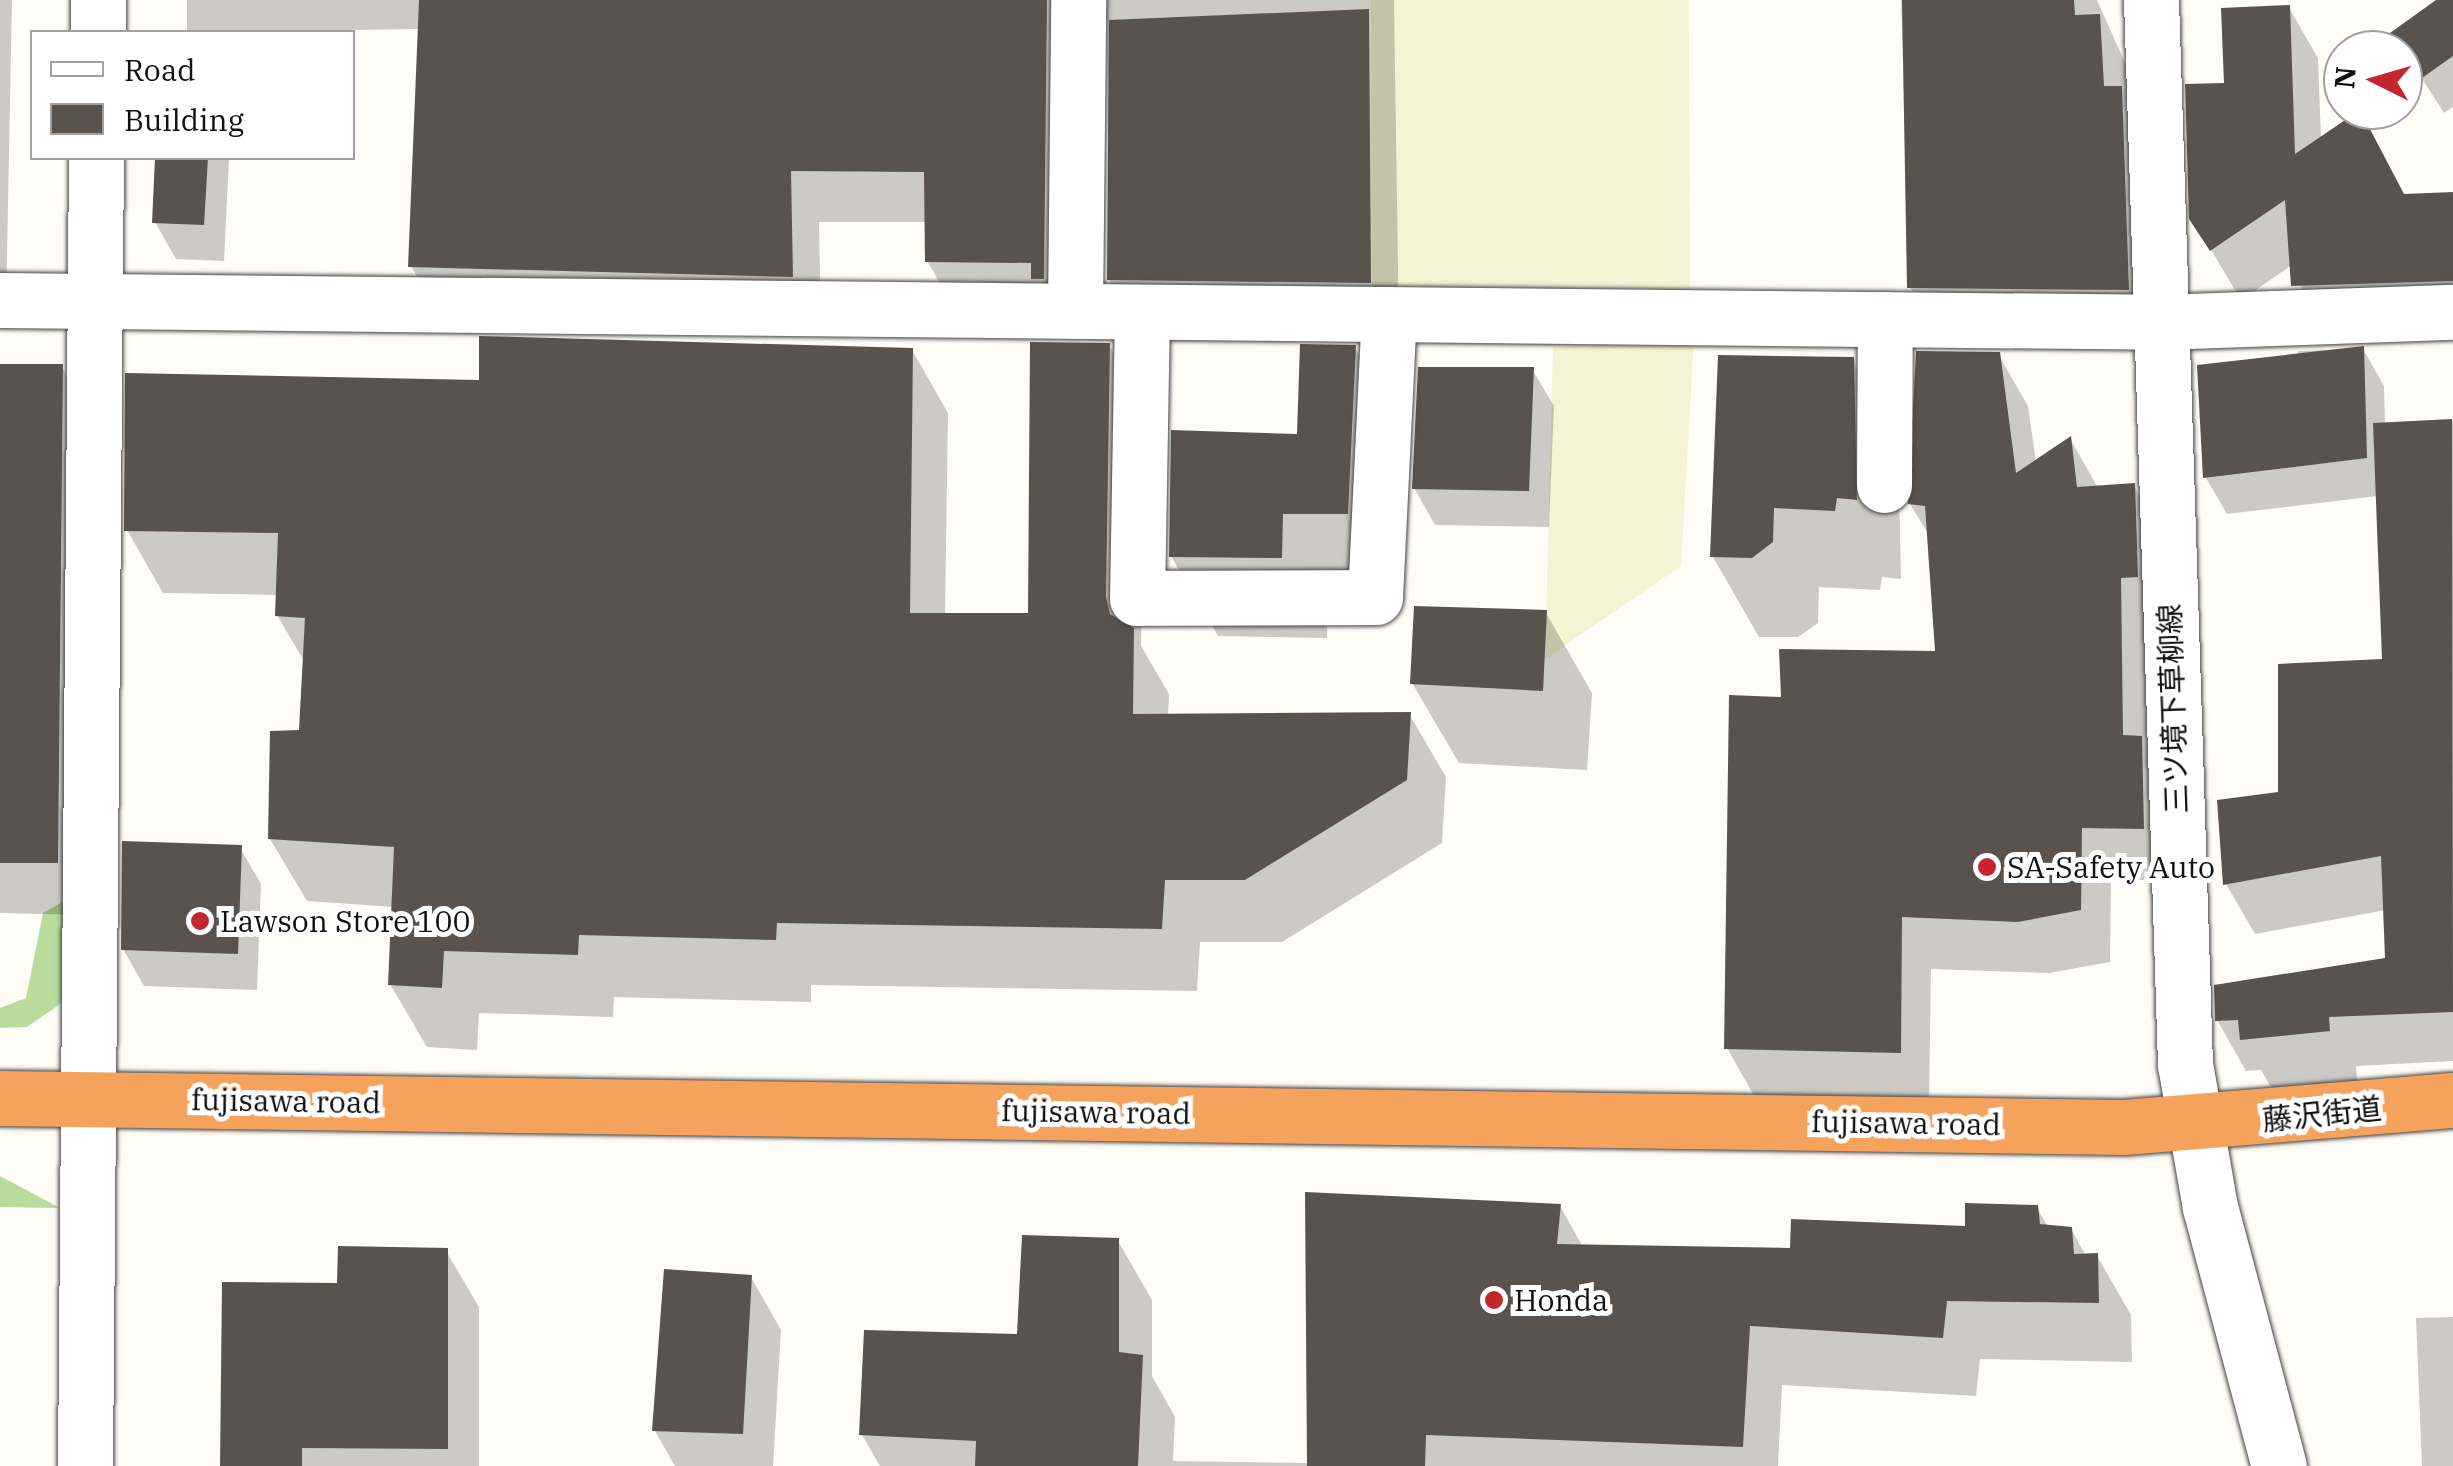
<!DOCTYPE html>
<html>
<head>
<meta charset="utf-8">
<style>
	body { margin:0 }
	#map { position:relative; width:2453px; height:1466px; overflow:hidden; background:#fffdf5; font-family:"IBM Plex Serif","Noto Sans JP",serif }
	div>[style] { position:absolute }
	.farmland>* { inset:0; background:#f6f3d4 }
	.forest>* { inset:0; background:#b9dc9c }
	.shadow>* { inset:0; background:#0003 }
	.building>* { inset:0; background:#5a524d }
	.roads { filter:drop-shadow(0 0 2px #444) drop-shadow(0 0 2px #444) }
	.minor>* { height:55px; margin:-27.5px; padding:0 27.5px; transform-origin:27.5px; border-radius:27.5px; background:#fff }
	.highway>* { height:55px; margin:-27.5px; padding:0 27.5px; transform-origin:27.5px; border-radius:27.5px; background:#f5a25d }
	.dots>* { width:28px; height:28px; translate:-50% -50%; box-sizing:border-box; border:5px solid #fff; border-radius:50% }
	span { translate:-50% -50%; white-space:nowrap; text-align:center; line-height:1.15; -webkit-text-stroke:10px #fff; paint-order:stroke }
	.street-label { font-size:30px; color:#111 }
	.poi-label { font-size:30px; color:#111 }
	.left { translate:0 -50%; text-align:left }
	.legend { position:absolute; left:30px; top:30px; width:325px; height:130px; box-sizing:border-box; background:#fff; border:2px solid #a0a0a0; margin:0; padding:12px 18px; list-style:none; font-size:30px; color:#111 }
	.legend li { display:flex; align-items:center; gap:20px; height:50px }
	.legend b { width:50px; border:2px solid #a0a0a0 }
	.north { position:absolute; left:2323px; top:30px; width:100px; height:100px; box-sizing:border-box; background:#fff; border:2px solid #a0a0a0; border-radius:50%; rotate:275deg; font-size:28px; font-weight:700; line-height:40px; text-align:center; color:#111 }
	.north::after { content:''; display:block; margin:auto; width:35px; height:45px; background:#c4262e; clip-path:polygon(50% 0,100% 100%,50% 72%,0 100%) }
</style>
</head>
<body>
<div id="map">
	<div class="farmland">
		<i style="clip-path:polygon(1371px 0,1689px 0,1690px 290px,1372px 291px)"></i>
		<i style="clip-path:polygon(1694px 340px,1681px 566px,1545px 659px,1553px 347px)"></i>
	</div>
	<div class="forest">
		<i style="clip-path:polygon(64px 901px,63px 1002px,27px 1027px,0 1028px,0 1008px,26px 998px,43px 913px)"></i>
		<i style="clip-path:polygon(0 1176px,60px 1208px,0 1207px)"></i>
	</div>
	<div class="shadow">
		<i style="clip-path:polygon(0 0,12px 0,6px 309px,0 309px)"></i>
		<i style="clip-path:polygon(187px 0,1394px 0,1399px 333px,1138px 330px,1109px 279px,1107px 19px,1080px 34px,1054px 313px,957px 312px,927px 261px,927px 222px,819px 222px,821px 327px,440px 317px,411px 266px,420px 29px,187px 32px)"></i>
		<i style="clip-path:polygon(1901px 0,2097px 0,2125px 63px,2155px 337px,1937px 335px,1910px 287px)"></i>
		<i style="clip-path:polygon(2440px 0,2453px 5px,2453px 107px,2444px 113px,2393px 33px)"></i>
		<i style="clip-path:polygon(2289px 8px,2318px 58px,2321px 139px,2405px 196px,2453px 194px,2453px 335px,2323px 336px,2292px 265px,2241px 300px,2192px 218px,2226px 85px)"></i>
		<i style="clip-path:polygon(158px 158px,229px 158px,224px 261px,176px 259px,155px 222px)"></i>
		<i style="clip-path:polygon(1109px 345px,1145px 408px,1141px 646px,1169px 694px,1168px 716px,1409px 714px,1446px 777px,1442px 843px,1282px 942px,1200px 942px,1197px 991px,811px 985px,811px 1002px,614px 997px,613px 1017px,479px 1013px,477px 1050px,427px 1047px,390px 984px,394px 907px,307px 901px,270px 839px,301px 733px,305px 663px,277px 615px,278px 595px,163px 593px,127px 530px,482px 383px,912px 350px,948px 413px,945px 616px,1031px 615px)"></i>
		<i style="clip-path:polygon(1355px 348px,1401px 428px,1393px 594px,1328px 593px,1327px 638px,1218px 636px,1171px 556px,1300px 437px)"></i>
		<i style="clip-path:polygon(2363px 349px,2384px 386px,2385px 424px,2453px 421px,2453px 1061px,2356px 1066px,2357px 1081px,2272px 1089px,2261px 1070px,2246px 1071px,2217px 1020px,2388px 960px,2386px 910px,2255px 934px,2226px 884px,2281px 794px,2385px 661px,2378px 496px,2227px 514px,2206px 478px,2299px 363px,2298px 351px)"></i>
		<i style="clip-path:polygon(1998px 354px,2028px 406px,2036px 462px,2071px 440px,2098px 488px,2134px 486px,2164px 538px,2173px 880px,2111px 880px,2110px 962px,2049px 973px,1931px 969px,1929px 1104px,1757px 1101px,1727px 1048px,1784px 699px,1938px 653px,1930px 537px,1910px 504px)"></i>
		<i style="clip-path:polygon(1852px 359px,1898px 439px,1901px 579px,1882px 577px,1880px 590px,1819px 587px,1818px 623px,1798px 637px,1759px 637px,1713px 557px)"></i>
		<i style="clip-path:polygon(0 366px,62px 367px,92px 419px,86px 915px,0 913px)"></i>
		<i style="clip-path:polygon(1532px 369px,1554px 406px,1549px 527px,1435px 525px,1414px 488px)"></i>
		<i style="clip-path:polygon(1546px 613px,1592px 693px,1587px 770px,1459px 763px,1412px 683px)"></i>
		<i style="clip-path:polygon(240px 848px,261px 884px,257px 990px,144px 986px,123px 949px)"></i>
		<i style="clip-path:polygon(1560px 1206px,1583px 1247px,1792px 1250px,1967px 1228px,2037px 1208px,2048px 1227px,2071px 1229px,2086px 1256px,2097px 1256px,2131px 1315px,2132px 1362px,1980px 1359px,1976px 1396px,1782px 1385px,1778px 1466px,880px 1466px,862px 1435px,1019px 1336px,1118px 1241px,1152px 1300px,1152px 1376px,1175px 1417px,1173px 1461px,1310px 1463px)"></i>
		<i style="clip-path:polygon(446px 1251px,479px 1307px,479px 1466px,222px 1466px,340px 1286px)"></i>
		<i style="clip-path:polygon(751px 1277px,781px 1330px,773px 1466px,675px 1466px,655px 1431px)"></i>
		<i style="clip-path:polygon(2453px 1317px,2453px 1466px,2422px 1466px,2416px 1318px)"></i>
	</div>
	<div class="building">
		<i style="clip-path:polygon(419px 0,1047px 0,1044px 279px,1031px 279px,1031px 263px,925px 262px,924px 172px,791px 171px,793px 277px,408px 267px)"></i>
		<i style="clip-path:polygon(1902px 0,2074px 0,2075px 15px,2100px 14px,2104px 86px,2122px 86px,2129px 290px,1907px 288px)"></i>
		<i style="clip-path:polygon(2436px 0,2453px 0,2453px 56px,2422px 78px,2390px 33px)"></i>
		<i style="clip-path:polygon(2290px 5px,2295px 154px,2360px 110px,2404px 194px,2453px 192px,2453px 281px,2291px 286px,2285px 200px,2210px 251px,2189px 219px,2185px 84px,2224px 83px,2221px 8px)"></i>
		<i style="clip-path:polygon(1369px 9px,1371px 283px,1107px 280px,1109px 20px)"></i>
		<i style="clip-path:polygon(155px 158px,208px 158px,204px 225px,152px 223px)"></i>
		<i style="clip-path:polygon(479px 336px,913px 348px,910px 613px,1028px 613px,1030px 342px,1110px 343px,1106px 597px,1110px 614px,1134px 628px,1133px 714px,1411px 712px,1407px 780px,1245px 880px,1165px 880px,1162px 929px,777px 923px,776px 940px,579px 935px,578px 955px,444px 951px,442px 988px,388px 985px,394px 847px,268px 839px,270px 731px,299px 730px,305px 618px,275px 616px,278px 533px,124px 531px,125px 373px,479px 380px)"></i>
		<i style="clip-path:polygon(1300px 344px,1356px 345px,1348px 514px,1283px 514px,1282px 558px,1169px 557px,1171px 430px,1297px 434px)"></i>
		<i style="clip-path:polygon(2364px 346px,2367px 458px,2203px 478px,2197px 365px)"></i>
		<i style="clip-path:polygon(1916px 351px,2000px 352px,2016px 473px,2071px 436px,2077px 487px,2135px 483px,2138px 577px,2121px 578px,2123px 735px,2142px 736px,2144px 829px,2082px 828px,2081px 910px,2018px 922px,1902px 917px,1901px 1053px,1724px 1049px,1729px 695px,1781px 697px,1779px 649px,1935px 651px,1925px 506px,1908px 504px)"></i>
		<i style="clip-path:polygon(1718px 355px,1854px 357px,1857px 500px,1837px 498px,1835px 511px,1774px 508px,1773px 542px,1752px 558px,1710px 557px)"></i>
		<i style="clip-path:polygon(0 364px,63px 364px,58px 863px,0 863px)"></i>
		<i style="clip-path:polygon(1418px 367px,1534px 367px,1529px 491px,1412px 489px)"></i>
		<i style="clip-path:polygon(2452px 419px,2453px 1012px,2329px 1017px,2330px 1031px,2240px 1040px,2238px 1020px,2215px 1021px,2214px 985px,2385px 958px,2381px 856px,2223px 885px,2217px 800px,2278px 792px,2278px 664px,2382px 659px,2373px 423px)"></i>
		<i style="clip-path:polygon(1414px 606px,1547px 610px,1543px 691px,1410px 684px)"></i>
		<i style="clip-path:polygon(122px 841px,242px 845px,238px 954px,121px 950px)"></i>
		<i style="clip-path:polygon(1305px 1192px,1561px 1204px,1557px 1244px,1790px 1248px,1791px 1219px,1965px 1226px,1965px 1203px,2038px 1205px,2040px 1224px,2072px 1227px,2074px 1254px,2098px 1253px,2099px 1303px,1947px 1301px,1943px 1338px,1750px 1326px,1743px 1447px,1426px 1435px,1425px 1466px,1307px 1466px)"></i>
		<i style="clip-path:polygon(1022px 1235px,1119px 1238px,1119px 1352px,1143px 1355px,1138px 1466px,975px 1466px,976px 1441px,859px 1435px,864px 1330px,1017px 1334px)"></i>
		<i style="clip-path:polygon(338px 1246px,448px 1248px,448px 1449px,302px 1448px,302px 1466px,220px 1466px,222px 1282px,337px 1283px)"></i>
		<i style="clip-path:polygon(664px 1269px,752px 1275px,743px 1434px,652px 1431px)"></i>
	</div>
	<div class="roads">
		<div class="minor">
			<i style="left:2151px;top:0;width:1065px;rotate:88.17deg"></i>
			<i style="left:2185px;top:1064px;width:145px;rotate:80.1deg"></i>
			<i style="left:2210px;top:1207px;width:268px;rotate:75.1deg"></i>
			<i style="left:98px;top:32px;width:32px;rotate:-90deg"></i>
			<i style="left:0;top:300px;width:2160px;rotate:0.58deg"></i>
			<i style="left:2160px;top:322px;width:293px;rotate:-2deg"></i>
			<i style="left:1075px;top:311px;width:311px;rotate:-89.4deg"></i>
			<i style="left:1142px;top:312px;width:286px;rotate:91deg"></i>
			<i style="left:1137px;top:598px;width:238px;rotate:-0.2deg"></i>
			<i style="left:1375px;top:597px;width:283px;rotate:-87.2deg"></i>
			<i style="left:1884px;top:485px;width:166px;rotate:-89.7deg"></i>
			<i style="left:85px;top:1466px;width:1308px;rotate:-89.52deg"></i>
		</div>
		<div class="highway">
			<i style="left:0;top:1098px;width:2124px;rotate:0.78deg"></i>
			<i style="left:2124px;top:1127px;width:330px;rotate:-4.7deg"></i>
		</div>
	</div>
	<div class="dots">
		<i style="left:1987px;top:867px;background:#c4262e"></i>
		<i style="left:200px;top:921px;background:#c4262e"></i>
		<i style="left:1494px;top:1300px;background:#c4262e"></i>
	</div>
	<div class="street-label">
		<span style="left:2173px;top:709px;rotate:-92deg">三ツ境下草柳線</span>
		<span style="left:286px;top:1101px;rotate:1deg">fujisawa road</span>
		<span style="left:1096px;top:1112px;rotate:1deg">fujisawa road</span>
		<span style="left:2322px;top:1114px;rotate:-6deg">藤沢街道</span>
		<span style="left:1906px;top:1123px;rotate:1deg">fujisawa road</span>
	</div>
	<div class="poi-label">
		<span class="left" style="left:2007px;top:867px">SA-Safety Auto</span>
		<span class="left" style="left:220px;top:921px">Lawson Store 100</span>
		<span class="left" style="left:1514px;top:1300px">Honda</span>
	</div>
	<ul class="legend">
	<li><b style="height:12px;background:#fff"></b>Road</li>
	<li><b style="height:28px;background:#5a524d"></b>Building</li>
	</ul>
	<div class="north">N</div>
</div>
</body>
</html>
